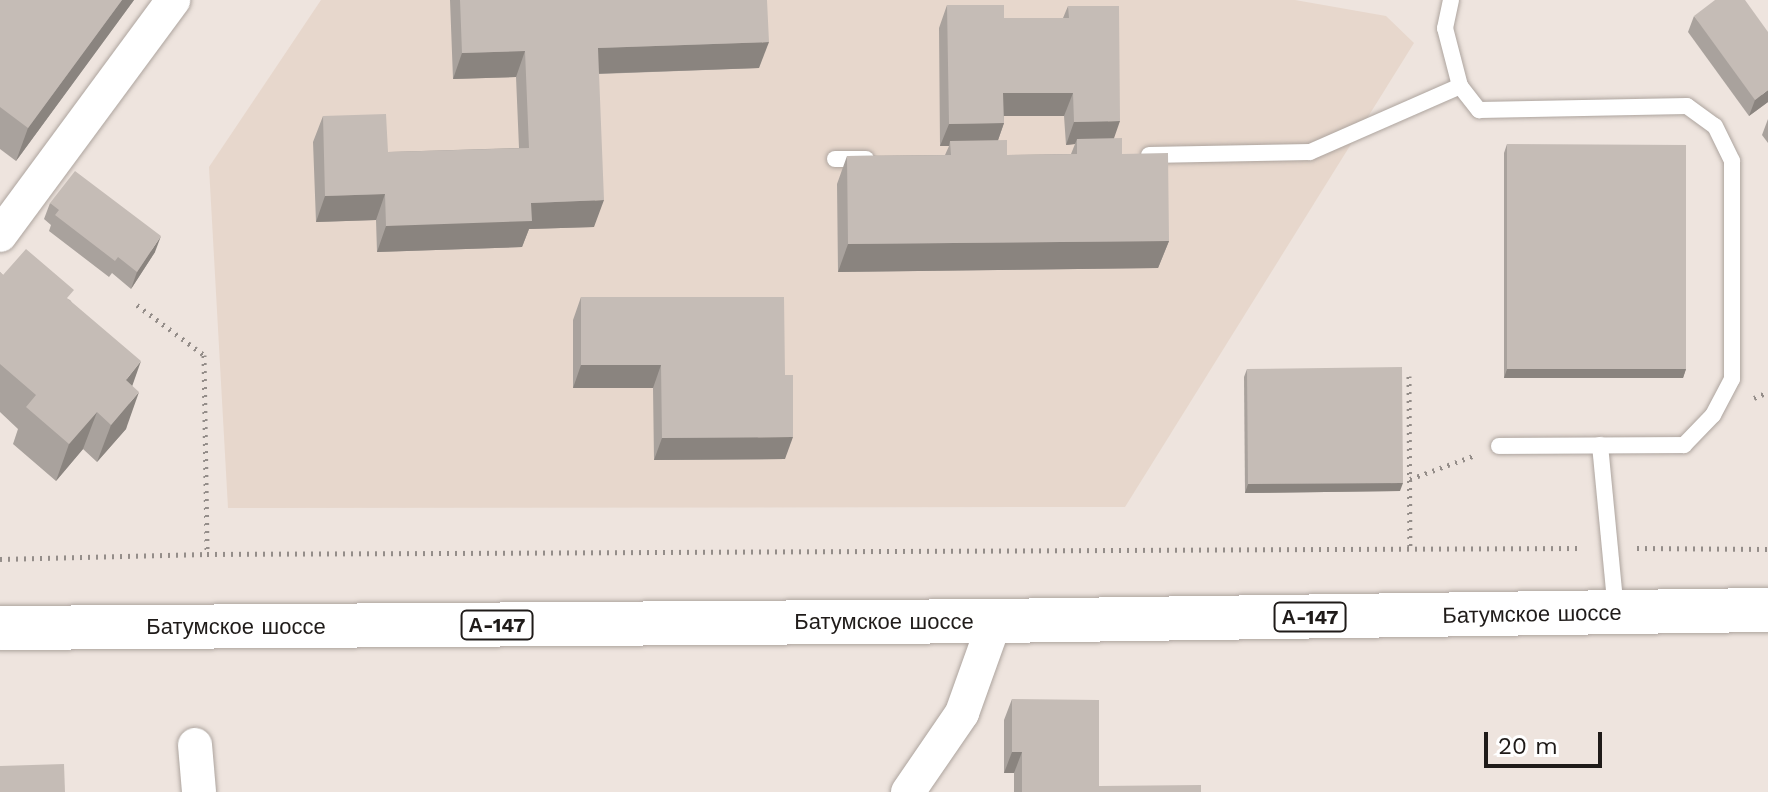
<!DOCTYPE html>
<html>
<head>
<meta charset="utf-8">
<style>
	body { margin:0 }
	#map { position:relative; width:1768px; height:792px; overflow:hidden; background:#eee4de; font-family:"Work Sans",sans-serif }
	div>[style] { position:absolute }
	.built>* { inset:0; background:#e7d7cc }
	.path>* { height:5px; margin-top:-2.5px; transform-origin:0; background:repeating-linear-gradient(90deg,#948d89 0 2px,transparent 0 8px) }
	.roads { filter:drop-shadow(0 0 2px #ada49e) drop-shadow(0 0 2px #ada49e) }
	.service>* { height:16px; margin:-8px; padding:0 8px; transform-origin:8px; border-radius:8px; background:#fff }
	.minor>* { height:34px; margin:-17px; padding:0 17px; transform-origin:17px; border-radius:17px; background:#fff }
	.trunk>* { height:44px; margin:-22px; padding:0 22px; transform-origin:22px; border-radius:22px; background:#fff }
	.wall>* { inset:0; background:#a9a29d }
	.shaded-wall>* { inset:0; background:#8a847f }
	.building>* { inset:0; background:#c5bcb6 }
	span { translate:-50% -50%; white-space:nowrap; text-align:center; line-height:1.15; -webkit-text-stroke:6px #fff; paint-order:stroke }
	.shield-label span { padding:2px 6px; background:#fff; border:2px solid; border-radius:6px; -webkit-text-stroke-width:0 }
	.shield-label { font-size:20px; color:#1f1b19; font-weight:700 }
	.street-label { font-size:22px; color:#1f1b19 }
	.scale { position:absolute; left:1484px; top:732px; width:118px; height:36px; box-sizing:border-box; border:4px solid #1f1b19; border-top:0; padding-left:10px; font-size:24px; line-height:28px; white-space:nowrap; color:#1f1b19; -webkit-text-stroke:6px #fff; paint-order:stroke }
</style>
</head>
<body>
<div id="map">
	<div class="built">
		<i style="clip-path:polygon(321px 0,1295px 0,1386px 16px,1414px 43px,1125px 507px,228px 508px,209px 167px)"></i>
	</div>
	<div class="path">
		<i style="left:137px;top:305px;width:84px;rotate:36.7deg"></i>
		<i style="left:204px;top:355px;width:199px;rotate:89.1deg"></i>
		<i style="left:1409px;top:376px;width:173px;rotate:89.7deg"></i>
		<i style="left:1754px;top:398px;width:15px;rotate:-23deg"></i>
		<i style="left:1410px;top:479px;width:67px;rotate:-20.1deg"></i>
		<i style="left:1637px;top:548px;width:131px;rotate:0.4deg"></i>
		<i style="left:0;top:559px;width:207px;rotate:-1.4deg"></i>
		<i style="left:207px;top:554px;width:1376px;rotate:-0.25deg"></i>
	</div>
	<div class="roads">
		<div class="service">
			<i style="left:1451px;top:0;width:29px;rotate:102deg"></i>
			<i style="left:1445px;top:28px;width:60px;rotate:75.5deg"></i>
			<i style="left:1460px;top:86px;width:31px;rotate:52deg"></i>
			<i style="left:1479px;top:110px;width:208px;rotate:-1.1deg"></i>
			<i style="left:1687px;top:106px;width:34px;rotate:36deg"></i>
			<i style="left:1715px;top:126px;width:39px;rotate:64deg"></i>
			<i style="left:1732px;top:161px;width:218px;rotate:90deg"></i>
			<i style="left:1732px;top:379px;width:41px;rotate:117.8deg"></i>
			<i style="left:1713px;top:415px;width:42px;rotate:134deg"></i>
			<i style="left:1684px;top:445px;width:185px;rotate:179.7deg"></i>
			<i style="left:1149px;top:155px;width:161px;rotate:-1.1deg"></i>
			<i style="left:1310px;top:152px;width:164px;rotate:-23.7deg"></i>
			<i style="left:835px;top:159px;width:31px"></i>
			<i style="left:1600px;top:445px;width:167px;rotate:84.5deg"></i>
		</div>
		<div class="minor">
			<i style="left:0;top:235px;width:292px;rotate:-53.6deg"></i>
			<i style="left:195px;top:745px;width:47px;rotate:85.1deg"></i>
			<i style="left:908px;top:792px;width:96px;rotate:-55.6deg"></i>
			<i style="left:962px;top:713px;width:98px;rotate:-70.3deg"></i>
		</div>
		<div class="trunk">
			<i style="left:0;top:628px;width:995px;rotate:-0.4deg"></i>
			<i style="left:995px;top:621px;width:773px;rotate:-0.82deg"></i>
		</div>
	</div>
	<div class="wall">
		<i style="clip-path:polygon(0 0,134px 0,16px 161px,0 149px)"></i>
		<i style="clip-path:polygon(450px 0,767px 0,759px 68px,599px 74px,594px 227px,529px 229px,522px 247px,377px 252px,376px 220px,316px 222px,313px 142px,323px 116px,388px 152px,519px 148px,516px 77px,453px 79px)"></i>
		<i style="clip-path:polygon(evenodd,947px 5px,1004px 18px,1063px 18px,1068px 6px,1114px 139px,1169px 241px,1158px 268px,838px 272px,837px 184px,847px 156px,945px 155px,949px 146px,940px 146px,939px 28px,947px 5px,1004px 116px,1064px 116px,1066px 145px,1075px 144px,1071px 154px,1007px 155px,998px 140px,1004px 123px,1004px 116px)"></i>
		<i style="clip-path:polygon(1694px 16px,1768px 102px,1749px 116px,1688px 32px)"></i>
		<i style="clip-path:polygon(1768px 119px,1768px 143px,1762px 135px)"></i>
		<i style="clip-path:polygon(1507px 144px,1686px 369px,1683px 378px,1504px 378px,1504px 153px)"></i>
		<i style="clip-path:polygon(50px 203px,155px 252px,131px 289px,112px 273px,109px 277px,49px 231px,51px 225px,44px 219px)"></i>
		<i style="clip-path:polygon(0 272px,3px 275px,70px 300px,132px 386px,126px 429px,97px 462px,83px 449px,56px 481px,13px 444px,18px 429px,0 412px)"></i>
		<i style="clip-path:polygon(581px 297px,785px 459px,654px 460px,653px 388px,573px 388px,573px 320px)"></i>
		<i style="clip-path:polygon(1247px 369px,1400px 491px,1245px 493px,1244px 377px)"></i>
		<i style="clip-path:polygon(1012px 699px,1099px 786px,1201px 792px,1014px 792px,1014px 773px,1004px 773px,1004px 720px)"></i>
	</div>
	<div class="shaded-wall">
		<i style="clip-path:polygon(122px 0,134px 0,16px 161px,28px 128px)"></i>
		<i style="clip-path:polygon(769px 42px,759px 68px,588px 74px,598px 48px)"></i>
		<i style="clip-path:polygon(525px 51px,516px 77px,453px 79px,462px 53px)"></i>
		<i style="clip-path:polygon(1768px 90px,1768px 102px,1749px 116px,1755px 100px)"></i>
		<i style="clip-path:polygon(1003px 93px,1073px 93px,1064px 116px,995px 116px)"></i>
		<i style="clip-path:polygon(1120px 121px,1112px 144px,1077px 139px,1075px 144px,1066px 145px,1074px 122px)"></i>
		<i style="clip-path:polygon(1004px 123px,996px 146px,950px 141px,949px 146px,940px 146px,949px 124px)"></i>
		<i style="clip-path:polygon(385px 194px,376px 220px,316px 222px,325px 196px)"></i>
		<i style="clip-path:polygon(604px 200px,594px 227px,529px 229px,522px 247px,377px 252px,386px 226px,531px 203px)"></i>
		<i style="clip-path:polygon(161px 236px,155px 252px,131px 289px,137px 272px)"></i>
		<i style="clip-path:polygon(1169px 241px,1158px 268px,838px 272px,848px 244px)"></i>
		<i style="clip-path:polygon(141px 361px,128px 398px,126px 380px)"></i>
		<i style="clip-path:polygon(581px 365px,661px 365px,653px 388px,573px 388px)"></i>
		<i style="clip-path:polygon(1507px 369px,1686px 369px,1683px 378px,1504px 378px)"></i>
		<i style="clip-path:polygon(139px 392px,126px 429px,97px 462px,111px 425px)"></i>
		<i style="clip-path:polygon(97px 412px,83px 449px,56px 481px,69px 444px)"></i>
		<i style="clip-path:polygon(793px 437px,785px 459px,654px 460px,662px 438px)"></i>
		<i style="clip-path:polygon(1403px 483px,1400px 491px,1245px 493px,1248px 484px)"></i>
		<i style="clip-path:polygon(1012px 752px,1022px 752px,1014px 773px,1004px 773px)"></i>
	</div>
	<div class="building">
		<i style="clip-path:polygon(0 0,122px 0,28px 128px,0 107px)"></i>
		<i style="clip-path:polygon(460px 0,767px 0,769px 42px,598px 48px,604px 200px,531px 203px,532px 221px,386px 226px,385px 194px,325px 196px,323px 116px,386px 114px,388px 152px,529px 148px,525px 51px,462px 53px)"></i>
		<i style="clip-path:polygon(1715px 0,1745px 0,1768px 32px,1768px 90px,1755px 100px,1694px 16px)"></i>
		<i style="clip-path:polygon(947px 5px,1004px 5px,1004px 18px,1069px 18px,1068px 6px,1119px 6px,1120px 121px,1074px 122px,1073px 93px,1003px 93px,1004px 123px,949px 124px)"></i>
		<i style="clip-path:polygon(1122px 138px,1122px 154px,1168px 153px,1169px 241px,848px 244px,847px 156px,951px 155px,950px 141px,1007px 140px,1007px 155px,1077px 154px,1077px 139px)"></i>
		<i style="clip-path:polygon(1507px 144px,1686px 145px,1686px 369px,1507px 369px)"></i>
		<i style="clip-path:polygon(75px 171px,161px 236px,137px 272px,118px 257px,115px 261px,55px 215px,59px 210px,50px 203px)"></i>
		<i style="clip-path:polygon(26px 249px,74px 290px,67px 298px,141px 361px,126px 380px,139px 392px,111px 425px,97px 412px,69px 444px,26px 407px,36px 395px,0 364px,0 272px,3px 275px)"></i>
		<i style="clip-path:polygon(581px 297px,784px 297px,785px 375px,793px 375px,793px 437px,662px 438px,661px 365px,581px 365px)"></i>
		<i style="clip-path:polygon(1402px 367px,1403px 483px,1248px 484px,1247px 369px)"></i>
		<i style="clip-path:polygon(1012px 699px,1099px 700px,1099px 786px,1201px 785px,1201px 792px,1022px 792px,1022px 752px,1012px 752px)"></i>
		<i style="clip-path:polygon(64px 764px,65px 792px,0 792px,0 766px)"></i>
	</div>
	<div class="shield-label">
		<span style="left:1310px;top:617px">А-147</span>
		<span style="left:497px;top:625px">А-147</span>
	</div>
	<div class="street-label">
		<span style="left:1532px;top:614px;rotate:-1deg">Батумское шоссе</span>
		<span style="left:884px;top:622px">Батумское шоссе</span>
		<span style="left:236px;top:627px">Батумское шоссе</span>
	</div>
	<div class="scale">20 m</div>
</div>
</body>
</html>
